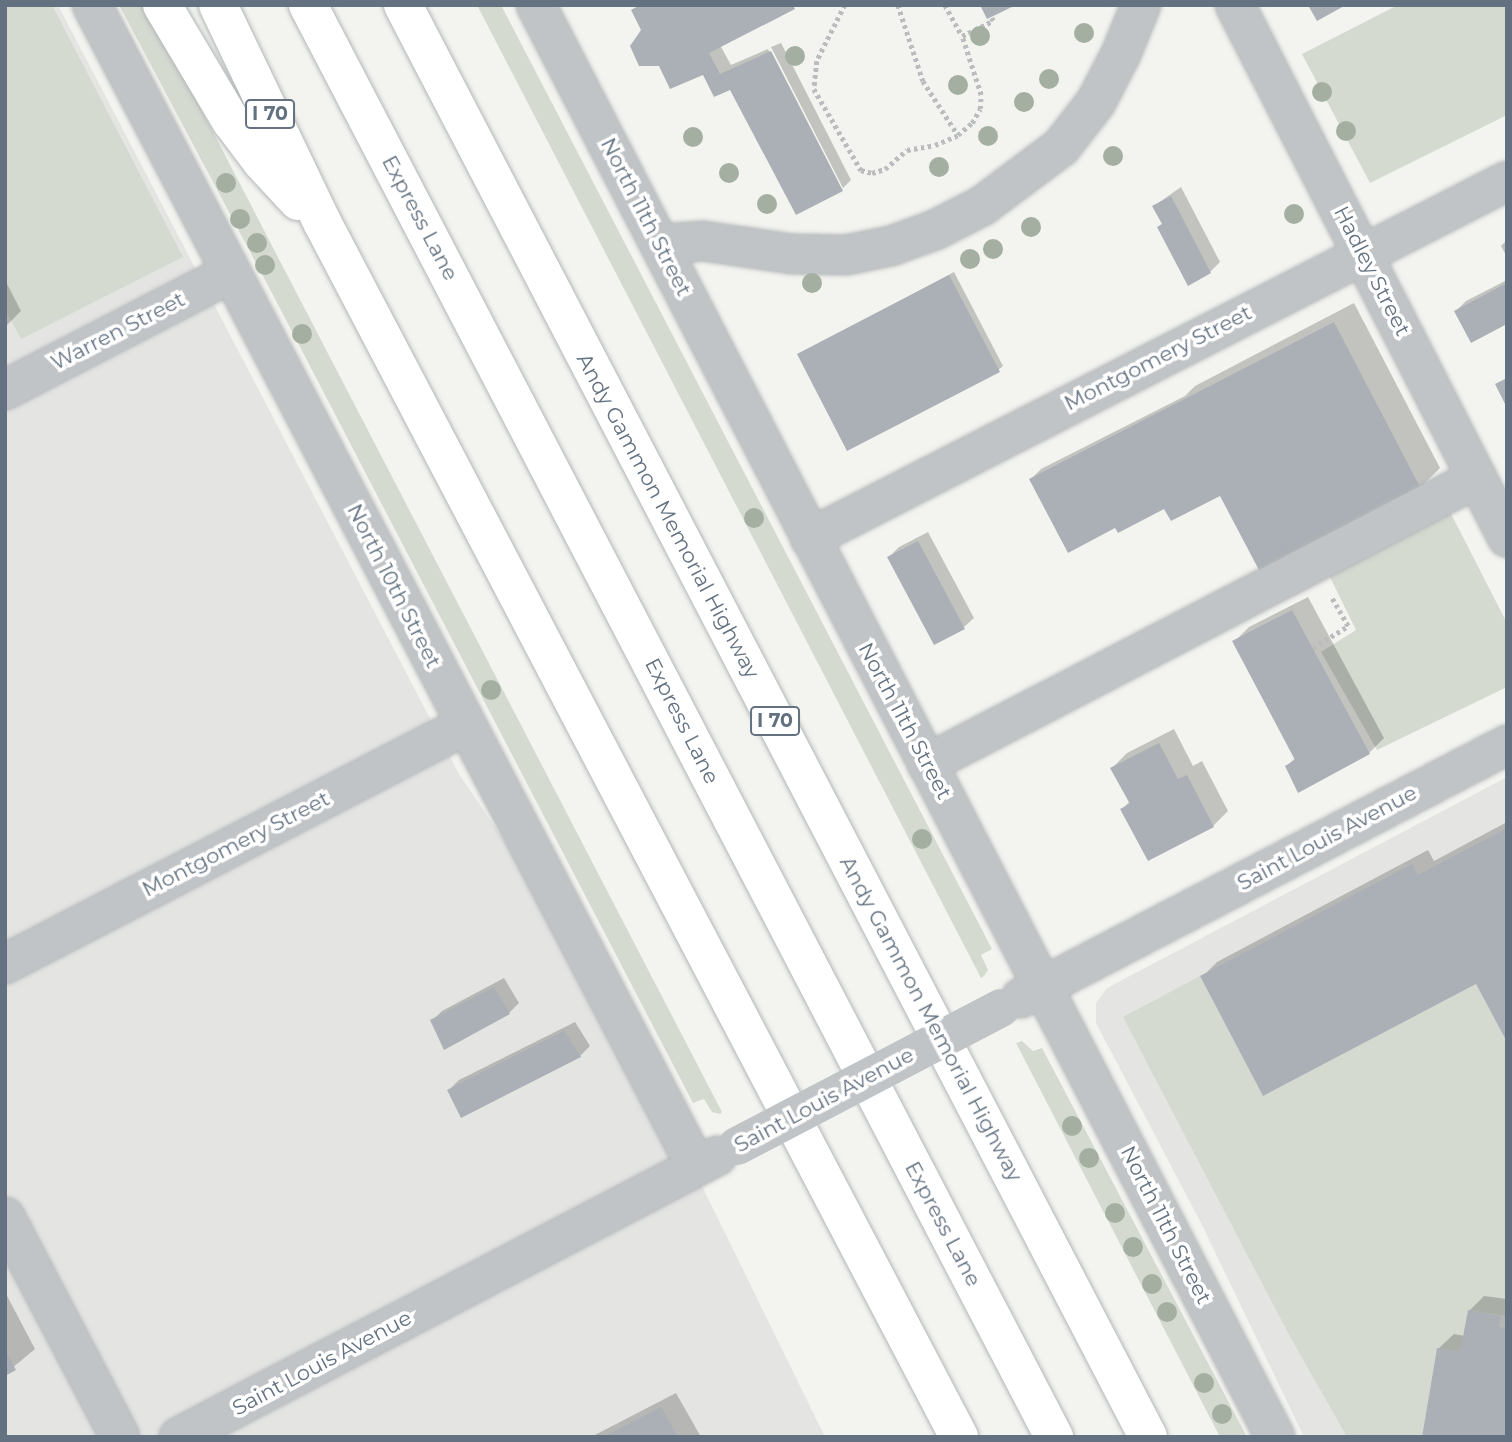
<!DOCTYPE html>
<html>
<head>
<meta charset="utf-8">
<style>
	body { margin:0 }
	#map { position:relative; width:1512px; height:1442px; overflow:hidden; background:#f3f4ef; font-family:Montserrat,sans-serif }
	div>[style] { position:absolute }
	.built>* { inset:0; background:#e4e5e3 }
	.green>* { inset:0; background:#d4dad0 }
	.shadow>* { inset:0; background:#0003 }
	.building>* { inset:0; background:#aab0b5 }
	.path>* { height:4.5px; margin-top:-2.25px; transform-origin:0; background:repeating-linear-gradient(90deg,#babcbe 0 3.5px,transparent 0 7px) }
	.roads { filter:drop-shadow(0 0 2px #b3b6b9) drop-shadow(0 0 2px #b3b6b9) }
	.minor>* { height:38px; margin:-19px; padding:0 19px; transform-origin:19px; border-radius:19px; background:#c1c4c7 }
	.highway>* { height:38px; margin:-19px; padding:0 19px; transform-origin:19px; border-radius:19px; background:#fff }
	.minor-bridge>* { height:38px; margin:-19px; padding:0 19px; transform-origin:19px; border-radius:19px; background:#c1c4c7 }
	.trees>* { width:20px; height:20px; margin:-10px; border-radius:50%; background:#a4afa1 }
	span { translate:-50% -50%; white-space:nowrap; text-align:center; line-height:1.15; -webkit-text-stroke:7px #fff; paint-order:stroke }
	.shield-label span { padding:2px 5px; background:#fff; border:2px solid; border-radius:5px; -webkit-text-stroke-width:0 }
	.shield-label { font-size:19px; color:#637180; font-weight:700 }
	.street-label { font-size:21px; color:#637180 }
	.frame { position:absolute; inset:0; border:7px solid #637180; pointer-events:none }
</style>
</head>
<body>
<div id="map">
	<div class="built">
		<i style="clip-path:polygon(5px 5px,58px 5px,459px 774px,608px 994px,825px 1437px,5px 1437px)"></i>
		<i style="clip-path:polygon(1507px 777px,1507px 1437px,1304px 1437px,1202px 1225px,1096px 1023px,1096px 1003px,1107px 988px)"></i>
	</div>
	<div class="green">
		<i style="clip-path:polygon(5px 5px,52px 5px,183px 257px,21px 339px,5px 310px)"></i>
		<i style="clip-path:polygon(119px 5px,147px 5px,722px 1112px,720px 1114px,712px 1112px,704px 1099px,693px 1103px,273px 295px)"></i>
		<i style="clip-path:polygon(477px 5px,501px 5px,992px 949px,981px 955px,988px 970px,984px 976px,981px 978px)"></i>
		<i style="clip-path:polygon(1398px 5px,1507px 5px,1507px 115px,1370px 183px,1302px 54px)"></i>
		<i style="clip-path:polygon(1447px 506px,1507px 623px,1507px 687px,1377px 750px,1321px 652px,1356px 630px,1325px 567px)"></i>
		<i style="clip-path:polygon(1200px 976px,1263px 1096px,1476px 984px,1507px 1042px,1507px 1316px,1468px 1310px,1460px 1352px,1437px 1348px,1422px 1437px,1347px 1437px,1288px 1333px,1123px 1017px)"></i>
		<i style="clip-path:polygon(1022px 1041px,1033px 1051px,1042px 1048px,1247px 1437px,1220px 1437px,1016px 1043px)"></i>
	</div>
	<div class="shadow">
		<i style="clip-path:polygon(638px 5px,796px 5px,720px 45px,731px 65px,768px 49px,839px 188px,843px 188px,797px 212px,731px 88px,715px 95px,704px 72px,671px 87px,660px 64px,641px 65px,632px 46px,643px 30px,633px 11px)"></i>
		<i style="clip-path:polygon(781px 43px,851px 180px,843px 188px,771px 47px)"></i>
		<i style="clip-path:polygon(1181px 187px,1220px 262px,1210px 272px,1163px 223px,1154px 206px)"></i>
		<i style="clip-path:polygon(1507px 240px,1507px 257px,1501px 246px)"></i>
		<i style="clip-path:polygon(954px 272px,1003px 366px,998px 370px,799px 355px)"></i>
		<i style="clip-path:polygon(5px 280px,21px 311px,5px 327px)"></i>
		<i style="clip-path:polygon(1507px 280px,1507px 322px,1456px 311px,1466px 301px)"></i>
		<i style="clip-path:polygon(1354px 303px,1440px 468px,1420px 488px,1221px 493px,1165px 507px,1115px 526px,1031px 479px,1041px 469px,1185px 396px,1195px 386px)"></i>
		<i style="clip-path:polygon(928px 532px,974px 618px,964px 627px,889px 557px,899px 547px)"></i>
		<i style="clip-path:polygon(1308px 597px,1384px 738px,1369px 753px,1287px 766px,1296px 757px,1234px 642px,1249px 627px)"></i>
		<i style="clip-path:polygon(1174px 729px,1193px 766px,1202px 761px,1228px 811px,1213px 826px,1122px 809px,1130px 801px,1112px 768px,1127px 753px)"></i>
		<i style="clip-path:polygon(1507px 822px,1507px 1038px,1477px 981px,1202px 977px,1217px 962px,1428px 850px,1434px 861px)"></i>
		<i style="clip-path:polygon(504px 978px,519px 1003px,509px 1013px,445px 1048px,432px 1021px,442px 1011px)"></i>
		<i style="clip-path:polygon(575px 1022px,590px 1046px,580px 1056px,449px 1090px,459px 1080px)"></i>
		<i style="clip-path:polygon(5px 1292px,35px 1349px,5px 1374px)"></i>
		<i style="clip-path:polygon(1484px 1296px,1507px 1299px,1507px 1437px,1438px 1349px,1454px 1334px,1465px 1336px,1469px 1311px)"></i>
		<i style="clip-path:polygon(676px 1393px,701px 1437px,591px 1437px)"></i>
	</div>
	<div class="building">
		<i style="clip-path:polygon(640px 5px,793px 5px,795px 9px,709px 53px,720px 74px,771px 51px,843px 191px,796px 215px,730px 90px,714px 97px,703px 75px,670px 89px,659px 66px,639px 66px,630px 46px,641px 30px,631px 10px)"></i>
		<i style="clip-path:polygon(980px 5px,1016px 5px,987px 19px)"></i>
		<i style="clip-path:polygon(1308px 5px,1346px 5px,1317px 21px)"></i>
		<i style="clip-path:polygon(1171px 196px,1211px 273px,1188px 286px,1157px 227px,1162px 224px,1152px 206px)"></i>
		<i style="clip-path:polygon(949px 275px,1000px 372px,847px 451px,797px 354px)"></i>
		<i style="clip-path:polygon(1507px 283px,1507px 324px,1471px 343px,1454px 311px)"></i>
		<i style="clip-path:polygon(1334px 322px,1421px 489px,1260px 572px,1220px 496px,1171px 521px,1164px 509px,1118px 533px,1115px 528px,1068px 553px,1029px 479px)"></i>
		<i style="clip-path:polygon(1507px 378px,1507px 408px,1495px 384px)"></i>
		<i style="clip-path:polygon(918px 541px,965px 629px,934px 645px,887px 557px)"></i>
		<i style="clip-path:polygon(1292px 610px,1370px 754px,1298px 793px,1285px 766px,1295px 760px,1232px 641px)"></i>
		<i style="clip-path:polygon(1159px 743px,1178px 779px,1187px 775px,1214px 827px,1148px 861px,1120px 809px,1130px 804px,1110px 768px)"></i>
		<i style="clip-path:polygon(1507px 828px,1507px 1042px,1476px 984px,1263px 1096px,1200px 976px,1412px 864px,1418px 875px)"></i>
		<i style="clip-path:polygon(494px 987px,510px 1014px,444px 1050px,430px 1020px)"></i>
		<i style="clip-path:polygon(564px 1031px,581px 1057px,461px 1118px,447px 1090px)"></i>
		<i style="clip-path:polygon(1468px 1310px,1501px 1316px,1499px 1327px,1507px 1328px,1507px 1437px,1422px 1437px,1437px 1348px,1460px 1352px)"></i>
		<i style="clip-path:polygon(5px 1350px,16px 1370px,5px 1376px)"></i>
		<i style="clip-path:polygon(661px 1407px,678px 1437px,603px 1437px)"></i>
	</div>
	<div class="path">
		<i style="left:845px;top:5px;width:63px;rotate:116.6deg"></i>
		<i style="left:817px;top:61px;width:28px;rotate:96deg"></i>
		<i style="left:814px;top:89px;width:94px;rotate:59.9deg"></i>
		<i style="left:861px;top:170px;width:11px;rotate:15deg"></i>
		<i style="left:872px;top:173px;width:14px;rotate:-17deg"></i>
		<i style="left:885px;top:169px;width:29px;rotate:-41deg"></i>
		<i style="left:907px;top:150px;width:28px;rotate:-10deg"></i>
		<i style="left:935px;top:145px;width:25px;rotate:-23deg"></i>
		<i style="left:958px;top:135px;width:18px;rotate:-41deg"></i>
		<i style="left:972px;top:123px;width:16px;rotate:-60deg"></i>
		<i style="left:980px;top:109px;width:14px;rotate:-86deg"></i>
		<i style="left:981px;top:95px;width:62px;rotate:-107.9deg"></i>
		<i style="left:898px;top:5px;width:80px;rotate:71.8deg"></i>
		<i style="left:923px;top:81px;width:64px;rotate:57.1deg"></i>
		<i style="left:945px;top:5px;width:35px;rotate:61deg"></i>
		<i style="left:962px;top:36px;width:34px;rotate:-26deg"></i>
		<i style="left:993px;top:21px;width:4px;rotate:-117deg"></i>
		<i style="left:1313px;top:648px;width:41px;rotate:-32.2deg"></i>
		<i style="left:1348px;top:626px;width:34px;rotate:-120deg"></i>
	</div>
	<div class="roads">
		<div class="minor">
			<i style="left:92px;top:5px;width:1309px;rotate:62.51deg"></i>
			<i style="left:536px;top:5px;width:1611px;rotate:62.7deg"></i>
			<i style="left:1235px;top:5px;width:598px;rotate:62.92deg"></i>
			<i style="left:661px;top:244px;width:42px;rotate:-4.1deg"></i>
			<i style="left:703px;top:241px;width:90px;rotate:8.3deg"></i>
			<i style="left:792px;top:254px;width:54px;rotate:1.1deg"></i>
			<i style="left:846px;top:255px;width:46px;rotate:-11.3deg"></i>
			<i style="left:891px;top:246px;width:47px;rotate:-20deg"></i>
			<i style="left:935px;top:230px;width:53px;rotate:-27.1deg"></i>
			<i style="left:982px;top:206px;width:99px;rotate:-36.8deg"></i>
			<i style="left:1061px;top:147px;width:57px;rotate:-52.1deg"></i>
			<i style="left:1096px;top:102px;width:54px;rotate:-62.5deg"></i>
			<i style="left:1121px;top:54px;width:53px;rotate:-67.8deg"></i>
			<i style="left:5px;top:390px;width:254px;rotate:-27.4deg"></i>
			<i style="left:810px;top:538px;width:783px;rotate:-27.12deg"></i>
			<i style="left:927px;top:764px;width:620px;rotate:-27.47deg"></i>
			<i style="left:5px;top:964px;width:519px;rotate:-27.4deg"></i>
			<i style="left:1021px;top:998px;width:548px;rotate:-27.5deg"></i>
			<i style="left:5px;top:1217px;width:248px;rotate:62.4deg"></i>
			<i style="left:179px;top:1437px;width:607px;rotate:-27.58deg"></i>
		</div>
		<div class="highway">
			<i style="left:162px;top:5px;width:135px;rotate:59.3deg"></i>
			<i style="left:231px;top:121px;width:51px;rotate:52.9deg"></i>
			<i style="left:262px;top:162px;width:53px;rotate:47.3deg"></i>
			<i style="left:218px;top:5px;width:241px;rotate:64.4deg"></i>
			<i style="left:322px;top:222px;width:1372px;rotate:62.33deg"></i>
			<i style="left:308px;top:5px;width:1615px;rotate:62.48deg"></i>
			<i style="left:403px;top:5px;width:1614px;rotate:62.51deg"></i>
		</div>
	</div>
	<div class="minor-bridge">
		<i style="left:737px;top:1146px;width:298px;rotate:-27.6deg"></i>
	</div>
	<div class="trees">
		<i style="left:1084px;top:33px"></i>
		<i style="left:980px;top:36px"></i>
		<i style="left:795px;top:56px"></i>
		<i style="left:1049px;top:79px"></i>
		<i style="left:958px;top:85px"></i>
		<i style="left:1322px;top:92px"></i>
		<i style="left:1024px;top:102px"></i>
		<i style="left:1346px;top:131px"></i>
		<i style="left:988px;top:136px"></i>
		<i style="left:693px;top:137px"></i>
		<i style="left:1113px;top:156px"></i>
		<i style="left:939px;top:167px"></i>
		<i style="left:729px;top:173px"></i>
		<i style="left:226px;top:183px"></i>
		<i style="left:767px;top:204px"></i>
		<i style="left:1294px;top:214px"></i>
		<i style="left:240px;top:219px"></i>
		<i style="left:1031px;top:227px"></i>
		<i style="left:257px;top:243px"></i>
		<i style="left:993px;top:249px"></i>
		<i style="left:970px;top:259px"></i>
		<i style="left:265px;top:265px"></i>
		<i style="left:812px;top:283px"></i>
		<i style="left:302px;top:334px"></i>
		<i style="left:754px;top:518px"></i>
		<i style="left:491px;top:690px"></i>
		<i style="left:922px;top:839px"></i>
		<i style="left:1072px;top:1126px"></i>
		<i style="left:1089px;top:1158px"></i>
		<i style="left:1115px;top:1213px"></i>
		<i style="left:1133px;top:1247px"></i>
		<i style="left:1152px;top:1284px"></i>
		<i style="left:1167px;top:1312px"></i>
		<i style="left:1204px;top:1383px"></i>
		<i style="left:1222px;top:1414px"></i>
	</div>
	<div class="shield-label">
		<span style="left:270px;top:114px">I 70</span>
		<span style="left:775px;top:721px">I 70</span>
	</div>
	<div class="street-label">
		<span style="left:646px;top:217px;rotate:63deg">North 11th Street</span>
		<span style="left:420px;top:218px;rotate:62deg">Express Lane</span>
		<span style="left:1372px;top:271px;rotate:63deg">Hadley Street</span>
		<span style="left:118px;top:331px;rotate:-27deg">Warren Street</span>
		<span style="left:1158px;top:358px;rotate:-27deg">Montgomery Street</span>
		<span style="left:668px;top:516px;rotate:62deg">Andy Gammon Memorial Highway</span>
		<span style="left:394px;top:586px;rotate:63deg">North 10th Street</span>
		<span style="left:682px;top:721px;rotate:63deg">Express Lane</span>
		<span style="left:905px;top:721px;rotate:62deg">North 11th Street</span>
		<span style="left:1327px;top:838px;rotate:-28deg">Saint Louis Avenue</span>
		<span style="left:236px;top:844px;rotate:-27deg">Montgomery Street</span>
		<span style="left:931px;top:1019px;rotate:62deg">Andy Gammon Memorial Highway</span>
		<span style="left:824px;top:1100px;rotate:-28deg">Saint Louis Avenue</span>
		<span style="left:943px;top:1224px;rotate:62deg">Express Lane</span>
		<span style="left:1166px;top:1225px;rotate:63deg">North 11th Street</span>
		<span style="left:322px;top:1363px;rotate:-28deg">Saint Louis Avenue</span>
	</div>
	<div class="frame"></div>
</div>
</body>
</html>
